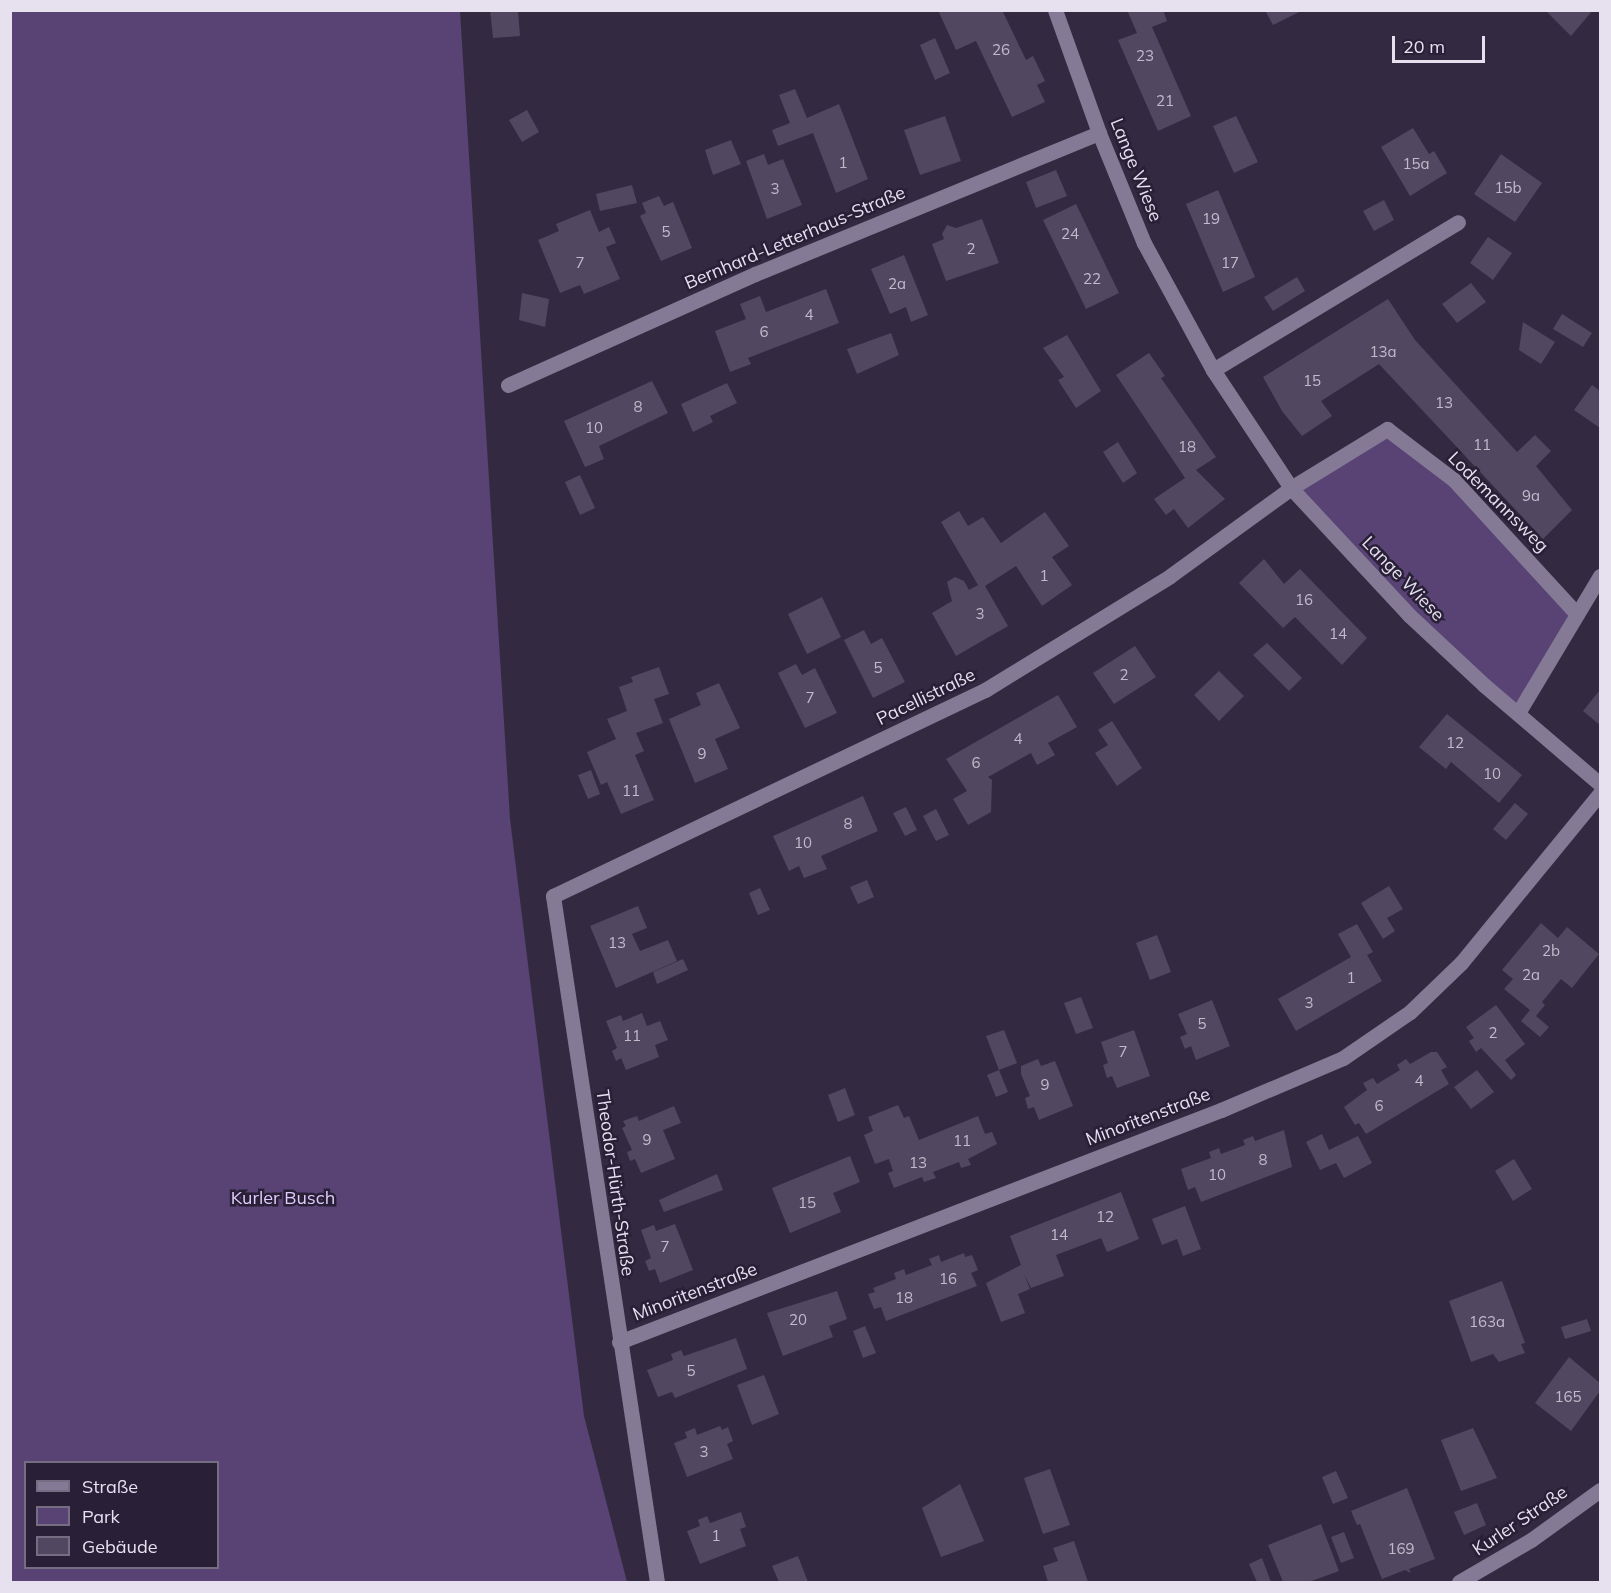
<!DOCTYPE html>
<html>
<head>
<meta charset="utf-8">
<style>
	body { margin:0 }
	#map { position:relative; width:1611px; height:1593px; overflow:hidden; background:#332a41; font-family:Mulish,sans-serif }
	div>[style] { position:absolute }
	.green>* { inset:0; background:#584374 }
	.building>* { inset:0; background:#514760 }
	.street>* { height:15px; margin:-7.5px; padding:0 7.5px; transform-origin:7.5px; border-radius:7.5px; background:#847a96 }
	.secondary>* { height:15px; margin:-7.5px; padding:0 7.5px; transform-origin:7.5px; border-radius:7.5px; background:#847a96 }
	span { translate:-50% -50%; white-space:nowrap; text-align:center; line-height:1.15; -webkit-text-stroke:5px #292037; paint-order:stroke }
	.number-label { font-size:15px; color:#c1bacb }
	.number-label span { -webkit-text-stroke-width:0 }
	.street-label { font-size:18px; color:#e6e0ef }
	.park-label { font-size:18px; color:#dfccfe }
	.frame { position:absolute; inset:0; border:12px solid #e6e0ef; pointer-events:none }
	.legend { position:absolute; left:24px; top:1461px; width:195px; height:108px; box-sizing:border-box; background:#292037; border:2px solid #756d81; margin:0; padding:8px 10px; list-style:none; font-size:18px; color:#e6e0ef }
	.legend li { display:flex; align-items:center; gap:12px; height:30px }
	.legend b { width:30px; border:2px solid #756d81 }
	.scale { position:absolute; left:1392px; top:36px; width:93px; height:27px; box-sizing:border-box; border:3px solid #e6e0ef; border-top:0; padding-left:8px; font-size:18px; line-height:21px; white-space:nowrap; color:#e6e0ef; -webkit-text-stroke:4px #292037; paint-order:stroke }
</style>
</head>
<body>
<div id="map">
	<div class="green">
		<i style="clip-path:polygon(evenodd,11px 10px,460px 11px,510px 819px,584px 1416px,627px 1582px,11px 1582px,11px 10px,26px 1462px,218px 1462px,218px 1568px,26px 1568px,26px 1462px)"></i>
		<i style="clip-path:polygon(1387px 429px,1454px 481px,1577px 614px,1518px 712px,1484px 684px,1293px 488px)"></i>
	</div>
	<div class="building">
		<i style="clip-path:polygon(490px 10px,518px 10px,520px 36px,493px 38px)"></i>
		<i style="clip-path:polygon(938px 10px,1002px 10px,1026px 60px,1033px 56px,1045px 81px,1037px 85px,1045px 102px,1012px 117px,976px 41px,956px 50px)"></i>
		<i style="clip-path:polygon(1127px 10px,1163px 10px,1167px 21px,1152px 27px,1191px 116px,1158px 131px,1118px 40px,1137px 33px)"></i>
		<i style="clip-path:polygon(1265px 10px,1303px 10px,1273px 25px)"></i>
		<i style="clip-path:polygon(1545px 10px,1593px 10px,1571px 36px)"></i>
		<i style="clip-path:polygon(935px 38px,950px 73px,935px 80px,920px 45px)"></i>
		<i style="clip-path:polygon(795px 89px,807px 118px,839px 104px,868px 179px,836px 193px,813px 133px,778px 146px,772px 130px,790px 123px,779px 95px)"></i>
		<i style="clip-path:polygon(527px 110px,539px 132px,522px 142px,509px 120px)"></i>
		<i style="clip-path:polygon(945px 116px,961px 161px,920px 175px,904px 130px)"></i>
		<i style="clip-path:polygon(1236px 116px,1258px 162px,1234px 173px,1213px 126px)"></i>
		<i style="clip-path:polygon(1413px 128px,1429px 154px,1434px 151px,1447px 173px,1410px 196px,1381px 147px)"></i>
		<i style="clip-path:polygon(731px 140px,741px 164px,713px 175px,705px 150px)"></i>
		<i style="clip-path:polygon(764px 154px,768px 165px,783px 159px,802px 205px,767px 219px,746px 161px)"></i>
		<i style="clip-path:polygon(1501px 154px,1542px 183px,1515px 222px,1474px 194px)"></i>
		<i style="clip-path:polygon(1056px 170px,1067px 196px,1036px 208px,1026px 182px)"></i>
		<i style="clip-path:polygon(632px 185px,637px 203px,600px 211px,596px 194px)"></i>
		<i style="clip-path:polygon(1218px 190px,1255px 277px,1223px 292px,1186px 204px)"></i>
		<i style="clip-path:polygon(659px 196px,664px 206px,673px 202px,692px 248px,661px 261px,640px 216px,646px 213px,642px 203px)"></i>
		<i style="clip-path:polygon(1384px 200px,1394px 220px,1374px 231px,1363px 211px)"></i>
		<i style="clip-path:polygon(1076px 204px,1119px 293px,1086px 309px,1043px 220px)"></i>
		<i style="clip-path:polygon(590px 210px,599px 232px,609px 227px,616px 243px,606px 247px,620px 279px,584px 294px,580px 285px,560px 293px,538px 240px,559px 231px,556px 224px)"></i>
		<i style="clip-path:polygon(982px 219px,999px 263px,946px 281px,932px 244px,944px 239px,942px 234px,947px 225px,956px 228px)"></i>
		<i style="clip-path:polygon(1488px 237px,1512px 253px,1493px 280px,1470px 263px)"></i>
		<i style="clip-path:polygon(904px 255px,928px 315px,911px 322px,906px 307px,890px 314px,871px 269px)"></i>
		<i style="clip-path:polygon(1297px 277px,1305px 291px,1273px 311px,1264px 297px)"></i>
		<i style="clip-path:polygon(1471px 283px,1486px 302px,1457px 323px,1442px 304px)"></i>
		<i style="clip-path:polygon(826px 289px,839px 323px,748px 358px,751px 364px,730px 372px,715px 331px,746px 319px,740px 304px,760px 296px,766px 312px)"></i>
		<i style="clip-path:polygon(522px 293px,549px 299px,545px 327px,519px 320px)"></i>
		<i style="clip-path:polygon(1388px 299px,1415px 340px,1517px 452px,1535px 435px,1551px 451px,1536px 466px,1572px 510px,1543px 539px,1379px 364px,1321px 401px,1332px 416px,1302px 436px,1282px 411px,1263px 377px)"></i>
		<i style="clip-path:polygon(1562px 314px,1592px 333px,1583px 347px,1553px 329px)"></i>
		<i style="clip-path:polygon(1523px 322px,1555px 342px,1541px 364px,1519px 350px)"></i>
		<i style="clip-path:polygon(891px 333px,899px 355px,857px 374px,847px 349px)"></i>
		<i style="clip-path:polygon(1067px 335px,1101px 391px,1076px 408px,1058px 380px,1064px 377px,1043px 348px)"></i>
		<i style="clip-path:polygon(1149px 353px,1165px 376px,1161px 378px,1216px 457px,1196px 470px,1225px 499px,1188px 528px,1174px 509px,1166px 515px,1154px 499px,1185px 478px,1116px 375px)"></i>
		<i style="clip-path:polygon(652px 381px,668px 413px,599px 446px,604px 459px,585px 467px,564px 421px)"></i>
		<i style="clip-path:polygon(727px 383px,737px 403px,710px 416px,713px 422px,693px 432px,681px 404px)"></i>
		<i style="clip-path:polygon(1592px 385px,1600px 391px,1600px 428px,1574px 410px)"></i>
		<i style="clip-path:polygon(1118px 442px,1137px 473px,1123px 483px,1103px 452px)"></i>
		<i style="clip-path:polygon(580px 475px,595px 508px,580px 515px,565px 482px)"></i>
		<i style="clip-path:polygon(959px 511px,968px 526px,983px 517px,1001px 543px,1045px 512px,1069px 546px,1052px 557px,1072px 585px,1042px 606px,1016px 566px,985px 586px,1008px 626px,956px 656px,932px 613px,952px 601px,947px 582px,955px 577px,964px 581px,969px 590px,978px 585px,941px 522px)"></i>
		<i style="clip-path:polygon(1264px 559px,1284px 584px,1300px 569px,1367px 638px,1342px 665px,1295px 617px,1283px 628px,1239px 583px)"></i>
		<i style="clip-path:polygon(822px 597px,841px 637px,807px 654px,788px 614px)"></i>
		<i style="clip-path:polygon(864px 630px,871px 644px,882px 638px,905px 682px,873px 698px,844px 640px)"></i>
		<i style="clip-path:polygon(1267px 643px,1302px 678px,1289px 691px,1253px 655px)"></i>
		<i style="clip-path:polygon(1135px 646px,1156px 677px,1114px 704px,1093px 673px)"></i>
		<i style="clip-path:polygon(796px 664px,802px 675px,815px 668px,837px 713px,805px 728px,778px 673px)"></i>
		<i style="clip-path:polygon(659px 667px,669px 694px,654px 699px,663px 723px,636px 733px,644px 751px,635px 755px,654px 800px,621px 814px,607px 782px,601px 785px,587px 752px,616px 739px,607px 719px,627px 711px,619px 687px,633px 682px,631px 677px)"></i>
		<i style="clip-path:polygon(1219px 671px,1244px 696px,1219px 721px,1194px 695px)"></i>
		<i style="clip-path:polygon(719px 683px,740px 728px,715px 739px,728px 769px,695px 783px,669px 719px,701px 705px,696px 693px)"></i>
		<i style="clip-path:polygon(1600px 690px,1600px 725px,1583px 711px)"></i>
		<i style="clip-path:polygon(1058px 695px,1077px 727px,1048px 743px,1055px 755px,1037px 765px,1031px 753px,988px 777px,992px 780px,991px 812px,968px 825px,953px 799px,967px 791px,946px 759px)"></i>
		<i style="clip-path:polygon(1447px 714px,1522px 775px,1499px 803px,1451px 762px,1446px 769px,1419px 747px)"></i>
		<i style="clip-path:polygon(1112px 721px,1142px 768px,1117px 786px,1095px 753px,1108px 745px,1098px 730px)"></i>
		<i style="clip-path:polygon(591px 770px,600px 794px,588px 799px,578px 775px)"></i>
		<i style="clip-path:polygon(863px 796px,878px 831px,821px 856px,827px 869px,804px 878px,799px 866px,789px 871px,773px 836px)"></i>
		<i style="clip-path:polygon(1515px 803px,1528px 814px,1506px 840px,1493px 829px)"></i>
		<i style="clip-path:polygon(906px 807px,917px 830px,905px 836px,893px 813px)"></i>
		<i style="clip-path:polygon(936px 809px,949px 835px,936px 841px,923px 816px)"></i>
		<i style="clip-path:polygon(867px 880px,874px 897px,858px 904px,850px 887px)"></i>
		<i style="clip-path:polygon(1389px 886px,1403px 909px,1387px 918px,1395px 931px,1383px 939px,1361px 903px)"></i>
		<i style="clip-path:polygon(760px 888px,770px 910px,758px 915px,749px 893px)"></i>
		<i style="clip-path:polygon(638px 906px,647px 928px,632px 934px,640px 951px,668px 940px,677px 961px,616px 988px,590px 926px)"></i>
		<i style="clip-path:polygon(1541px 923px,1558px 938px,1567px 927px,1599px 954px,1572px 988px,1561px 979px,1542px 1002px,1545px 1005px,1536px 1016px,1549px 1027px,1540px 1037px,1521px 1021px,1530px 1010px,1504px 989px,1513px 979px,1502px 970px)"></i>
		<i style="clip-path:polygon(1357px 924px,1373px 952px,1367px 955px,1382px 981px,1296px 1031px,1278px 999px,1351px 957px,1338px 934px)"></i>
		<i style="clip-path:polygon(1157px 935px,1171px 972px,1150px 980px,1136px 943px)"></i>
		<i style="clip-path:polygon(683px 959px,688px 970px,657px 984px,653px 972px)"></i>
		<i style="clip-path:polygon(1081px 997px,1093px 1028px,1076px 1034px,1064px 1003px)"></i>
		<i style="clip-path:polygon(1212px 1000px,1230px 1046px,1196px 1060px,1191px 1046px,1185px 1049px,1180px 1037px,1187px 1034px,1178px 1014px)"></i>
		<i style="clip-path:polygon(1496px 1005px,1525px 1044px,1505px 1060px,1516px 1075px,1511px 1080px,1481px 1048px,1476px 1052px,1469px 1041px,1474px 1038px,1466px 1027px)"></i>
		<i style="clip-path:polygon(642px 1013px,647px 1026px,660px 1021px,668px 1040px,655px 1045px,659px 1057px,626px 1070px,621px 1058px,616px 1061px,612px 1051px,617px 1048px,606px 1021px,621px 1015px,623px 1021px)"></i>
		<i style="clip-path:polygon(1004px 1030px,1017px 1063px,999px 1070px,986px 1036px)"></i>
		<i style="clip-path:polygon(1134px 1030px,1150px 1076px,1117px 1088px,1112px 1076px,1107px 1078px,1103px 1065px,1108px 1063px,1101px 1042px)"></i>
		<i style="clip-path:polygon(1431px 1052px,1437px 1052px,1447px 1067px,1441px 1070px,1449px 1084px,1366px 1134px,1359px 1123px,1355px 1125px,1344px 1107px,1367px 1090px,1363px 1083px,1373px 1078px,1377px 1084px,1400px 1070px,1397px 1065px,1406px 1059px,1410px 1064px)"></i>
		<i style="clip-path:polygon(1038px 1059px,1041px 1066px,1055px 1061px,1073px 1106px,1039px 1120px,1034px 1107px,1028px 1109px,1025px 1098px,1030px 1096px,1021px 1074px,1021px 1066px)"></i>
		<i style="clip-path:polygon(999px 1070px,1008px 1092px,996px 1097px,987px 1075px)"></i>
		<i style="clip-path:polygon(1477px 1070px,1494px 1092px,1471px 1109px,1454px 1087px)"></i>
		<i style="clip-path:polygon(845px 1088px,855px 1115px,838px 1122px,828px 1095px)"></i>
		<i style="clip-path:polygon(898px 1105px,904px 1118px,909px 1116px,919px 1140px,978px 1116px,985px 1134px,992px 1132px,997px 1144px,968px 1159px,971px 1165px,961px 1168px,959px 1162px,933px 1172px,936px 1178px,924px 1182px,922px 1177px,894px 1188px,888px 1173px,893px 1171px,889px 1159px,875px 1164px,864px 1135px,873px 1131px,868px 1117px)"></i>
		<i style="clip-path:polygon(674px 1106px,681px 1123px,663px 1130px,675px 1159px,641px 1173px,635px 1159px,630px 1161px,627px 1152px,632px 1150px,622px 1128px,626px 1126px,623px 1121px,637px 1116px,639px 1121px)"></i>
		<i style="clip-path:polygon(1284px 1130px,1292px 1167px,1201px 1202px,1195px 1187px,1188px 1190px,1181px 1169px,1211px 1158px,1209px 1152px,1219px 1148px,1221px 1154px,1245px 1145px,1243px 1140px,1253px 1136px,1255px 1141px)"></i>
		<i style="clip-path:polygon(1322px 1134px,1329px 1150px,1358px 1136px,1372px 1163px,1344px 1178px,1336px 1163px,1320px 1170px,1306px 1142px)"></i>
		<i style="clip-path:polygon(850px 1156px,860px 1182px,833px 1193px,841px 1212px,790px 1233px,772px 1188px)"></i>
		<i style="clip-path:polygon(1514px 1159px,1532px 1189px,1513px 1201px,1495px 1171px)"></i>
		<i style="clip-path:polygon(717px 1174px,723px 1190px,664px 1212px,659px 1200px)"></i>
		<i style="clip-path:polygon(1121px 1192px,1139px 1239px,1107px 1252px,1101px 1238px,1056px 1255px,1064px 1276px,1031px 1288px,1024px 1274px,1030px 1289px,1018px 1294px,1025px 1313px,1001px 1322px,986px 1283px,1021px 1265px,1010px 1236px)"></i>
		<i style="clip-path:polygon(1185px 1206px,1201px 1249px,1183px 1256px,1177px 1239px,1162px 1245px,1152px 1219px)"></i>
		<i style="clip-path:polygon(675px 1224px,693px 1270px,660px 1283px,655px 1269px,649px 1271px,645px 1261px,651px 1258px,641px 1230px,654px 1225px,656px 1231px)"></i>
		<i style="clip-path:polygon(964px 1253px,965px 1257px,972px 1255px,978px 1270px,971px 1273px,977px 1286px,886px 1321px,881px 1307px,874px 1309px,868px 1294px,875px 1292px,873px 1288px,896px 1279px,894px 1273px,904px 1269px,906px 1275px,932px 1265px,929px 1259px,939px 1255px,941px 1262px)"></i>
		<i style="clip-path:polygon(1502px 1281px,1525px 1343px,1521px 1344px,1525px 1353px,1499px 1362px,1493px 1354px,1471px 1362px,1449px 1301px)"></i>
		<i style="clip-path:polygon(837px 1291px,847px 1319px,829px 1326px,833px 1337px,783px 1356px,767px 1313px)"></i>
		<i style="clip-path:polygon(1587px 1319px,1591px 1331px,1565px 1339px,1561px 1327px)"></i>
		<i style="clip-path:polygon(865px 1326px,876px 1353px,863px 1358px,853px 1331px)"></i>
		<i style="clip-path:polygon(736px 1338px,747px 1369px,675px 1398px,672px 1392px,658px 1397px,647px 1370px,673px 1360px,671px 1354px,681px 1350px,684px 1356px)"></i>
		<i style="clip-path:polygon(1569px 1357px,1600px 1383px,1600px 1391px,1571px 1431px,1535px 1403px)"></i>
		<i style="clip-path:polygon(764px 1375px,779px 1414px,752px 1425px,737px 1385px)"></i>
		<i style="clip-path:polygon(720px 1426px,722px 1430px,728px 1427px,733px 1441px,727px 1444px,733px 1459px,687px 1477px,674px 1443px,687px 1438px,685px 1432px,695px 1428px,697px 1435px)"></i>
		<i style="clip-path:polygon(1473px 1428px,1497px 1478px,1461px 1491px,1441px 1440px)"></i>
		<i style="clip-path:polygon(1050px 1469px,1070px 1525px,1043px 1534px,1024px 1478px)"></i>
		<i style="clip-path:polygon(1336px 1471px,1348px 1498px,1333px 1504px,1322px 1477px)"></i>
		<i style="clip-path:polygon(960px 1484px,984px 1541px,941px 1557px,922px 1508px)"></i>
		<i style="clip-path:polygon(1407px 1488px,1435px 1559px,1409px 1569px,1411px 1573px,1405px 1570px,1382px 1579px,1360px 1524px,1357px 1525px,1351px 1511px)"></i>
		<i style="clip-path:polygon(1477px 1503px,1486px 1525px,1464px 1535px,1454px 1512px)"></i>
		<i style="clip-path:polygon(741px 1512px,746px 1527px,740px 1529px,746px 1546px,700px 1564px,687px 1531px,700px 1526px,698px 1520px,707px 1516px,710px 1523px)"></i>
		<i style="clip-path:polygon(1321px 1524px,1339px 1571px,1309px 1582px,1283px 1582px,1268px 1545px)"></i>
		<i style="clip-path:polygon(1344px 1532px,1354px 1558px,1341px 1563px,1331px 1537px)"></i>
		<i style="clip-path:polygon(1074px 1541px,1088px 1582px,1048px 1582px,1043px 1566px,1058px 1561px,1053px 1548px)"></i>
		<i style="clip-path:polygon(798px 1556px,808px 1582px,779px 1582px,772px 1566px)"></i>
		<i style="clip-path:polygon(1262px 1558px,1271px 1582px,1257px 1582px,1249px 1564px)"></i>
	</div>
	<div class="street">
		<i style="left:1055px;top:10px;width:131px;rotate:70.3deg"></i>
		<i style="left:1099px;top:133px;width:119px;rotate:67.8deg"></i>
		<i style="left:1144px;top:243px;width:145px;rotate:61.5deg"></i>
		<i style="left:1213px;top:370px;width:141px;rotate:56.5deg"></i>
		<i style="left:1291px;top:488px;width:173px;rotate:47.1deg"></i>
		<i style="left:1409px;top:615px;width:103px;rotate:43deg"></i>
		<i style="left:1484px;top:685px;width:153px;rotate:40.5deg"></i>
		<i style="left:1213px;top:370px;width:286px;rotate:-31.1deg"></i>
		<i style="left:508px;top:385px;width:271px;rotate:-24.2deg"></i>
		<i style="left:755px;top:274px;width:372px;rotate:-22.3deg"></i>
		<i style="left:1518px;top:713px;width:160px;rotate:-59.1deg"></i>
		<i style="left:619px;top:1342px;width:645px;rotate:-21.08deg"></i>
		<i style="left:1221px;top:1110px;width:133px;rotate:-23.1deg"></i>
		<i style="left:1343px;top:1058px;width:81px;rotate:-34.5deg"></i>
		<i style="left:1410px;top:1012px;width:71px;rotate:-43.9deg"></i>
		<i style="left:1461px;top:963px;width:220px;rotate:-50.7deg"></i>
		<i style="left:657px;top:1582px;width:694px;rotate:-98.62deg"></i>
		<i style="left:553px;top:896px;width:479px;rotate:-25.5deg"></i>
		<i style="left:985px;top:690px;width:217px;rotate:-31.6deg"></i>
		<i style="left:1170px;top:576px;width:150px;rotate:-36deg"></i>
		<i style="left:1291px;top:488px;width:113px;rotate:-31.6deg"></i>
		<i style="left:1387px;top:429px;width:84px;rotate:37.3deg"></i>
		<i style="left:1454px;top:480px;width:182px;rotate:47.5deg"></i>
	</div>
	<div class="secondary">
		<i style="left:1459px;top:1582px;width:83px;rotate:-30.3deg"></i>
		<i style="left:1531px;top:1540px;width:85px;rotate:-35.9deg"></i>
	</div>
	<div class="number-label">
		<span style="left:1001px;top:50px">26</span>
		<span style="left:1145px;top:56px">23</span>
		<span style="left:1165px;top:101px">21</span>
		<span style="left:843px;top:163px">1</span>
		<span style="left:1416px;top:164px">15a</span>
		<span style="left:1508px;top:188px">15b</span>
		<span style="left:775px;top:189px">3</span>
		<span style="left:1211px;top:219px">19</span>
		<span style="left:666px;top:232px">5</span>
		<span style="left:1070px;top:234px">24</span>
		<span style="left:971px;top:249px">2</span>
		<span style="left:580px;top:263px">7</span>
		<span style="left:1230px;top:263px">17</span>
		<span style="left:1092px;top:279px">22</span>
		<span style="left:897px;top:284px">2a</span>
		<span style="left:809px;top:315px">4</span>
		<span style="left:764px;top:332px">6</span>
		<span style="left:1383px;top:352px">13a</span>
		<span style="left:1312px;top:381px">15</span>
		<span style="left:1444px;top:403px">13</span>
		<span style="left:638px;top:407px">8</span>
		<span style="left:594px;top:428px">10</span>
		<span style="left:1482px;top:445px">11</span>
		<span style="left:1187px;top:447px">18</span>
		<span style="left:1531px;top:496px">9a</span>
		<span style="left:1044px;top:576px">1</span>
		<span style="left:1304px;top:600px">16</span>
		<span style="left:980px;top:614px">3</span>
		<span style="left:1338px;top:634px">14</span>
		<span style="left:878px;top:668px">5</span>
		<span style="left:1124px;top:675px">2</span>
		<span style="left:810px;top:698px">7</span>
		<span style="left:1018px;top:739px">4</span>
		<span style="left:1455px;top:743px">12</span>
		<span style="left:702px;top:754px">9</span>
		<span style="left:976px;top:763px">6</span>
		<span style="left:1492px;top:774px">10</span>
		<span style="left:631px;top:791px">11</span>
		<span style="left:848px;top:824px">8</span>
		<span style="left:803px;top:843px">10</span>
		<span style="left:617px;top:943px">13</span>
		<span style="left:1551px;top:951px">2b</span>
		<span style="left:1531px;top:975px">2a</span>
		<span style="left:1351px;top:978px">1</span>
		<span style="left:1309px;top:1003px">3</span>
		<span style="left:1202px;top:1024px">5</span>
		<span style="left:1493px;top:1033px">2</span>
		<span style="left:632px;top:1036px">11</span>
		<span style="left:1123px;top:1052px">7</span>
		<span style="left:1419px;top:1081px">4</span>
		<span style="left:1045px;top:1085px">9</span>
		<span style="left:1379px;top:1106px">6</span>
		<span style="left:647px;top:1140px">9</span>
		<span style="left:962px;top:1141px">11</span>
		<span style="left:1263px;top:1160px">8</span>
		<span style="left:918px;top:1163px">13</span>
		<span style="left:1217px;top:1175px">10</span>
		<span style="left:807px;top:1203px">15</span>
		<span style="left:1105px;top:1217px">12</span>
		<span style="left:1059px;top:1235px">14</span>
		<span style="left:665px;top:1247px">7</span>
		<span style="left:948px;top:1279px">16</span>
		<span style="left:904px;top:1298px">18</span>
		<span style="left:798px;top:1320px">20</span>
		<span style="left:1487px;top:1322px">163a</span>
		<span style="left:691px;top:1371px">5</span>
		<span style="left:1568px;top:1397px">165</span>
		<span style="left:704px;top:1452px">3</span>
		<span style="left:716px;top:1536px">1</span>
		<span style="left:1401px;top:1549px">169</span>
	</div>
	<div class="street-label">
		<span style="left:1136px;top:170px;rotate:68deg">Lange Wiese</span>
		<span style="left:795px;top:238px;rotate:-23deg">Bernhard-Letterhaus-Straße</span>
		<span style="left:1498px;top:502px;rotate:45deg">Lodemannsweg</span>
		<span style="left:1403px;top:579px;rotate:46deg">Lange Wiese</span>
		<span style="left:926px;top:697px;rotate:-26deg">Pacellistraße</span>
		<span style="left:1148px;top:1117px;rotate:-21deg">Minoritenstraße</span>
		<span style="left:615px;top:1183px;rotate:82deg">Theodor-Hürth-Straße</span>
		<span style="left:695px;top:1292px;rotate:-21deg">Minoritenstraße</span>
		<span style="left:1520px;top:1521px;rotate:-34deg">Kurler Straße</span>
	</div>
	<div class="park-label">
		<span style="left:283px;top:1198px">Kurler Busch</span>
	</div>
	<div class="frame"></div>
	<ul class="legend">
	<li><b style="height:8px;background:#847a96"></b>Straße</li>
	<li><b style="height:16px;background:#584374"></b>Park</li>
	<li><b style="height:16px;background:#514760"></b>Gebäude</li>
	</ul>
	<div class="scale">20 m</div>
</div>
</body>
</html>
